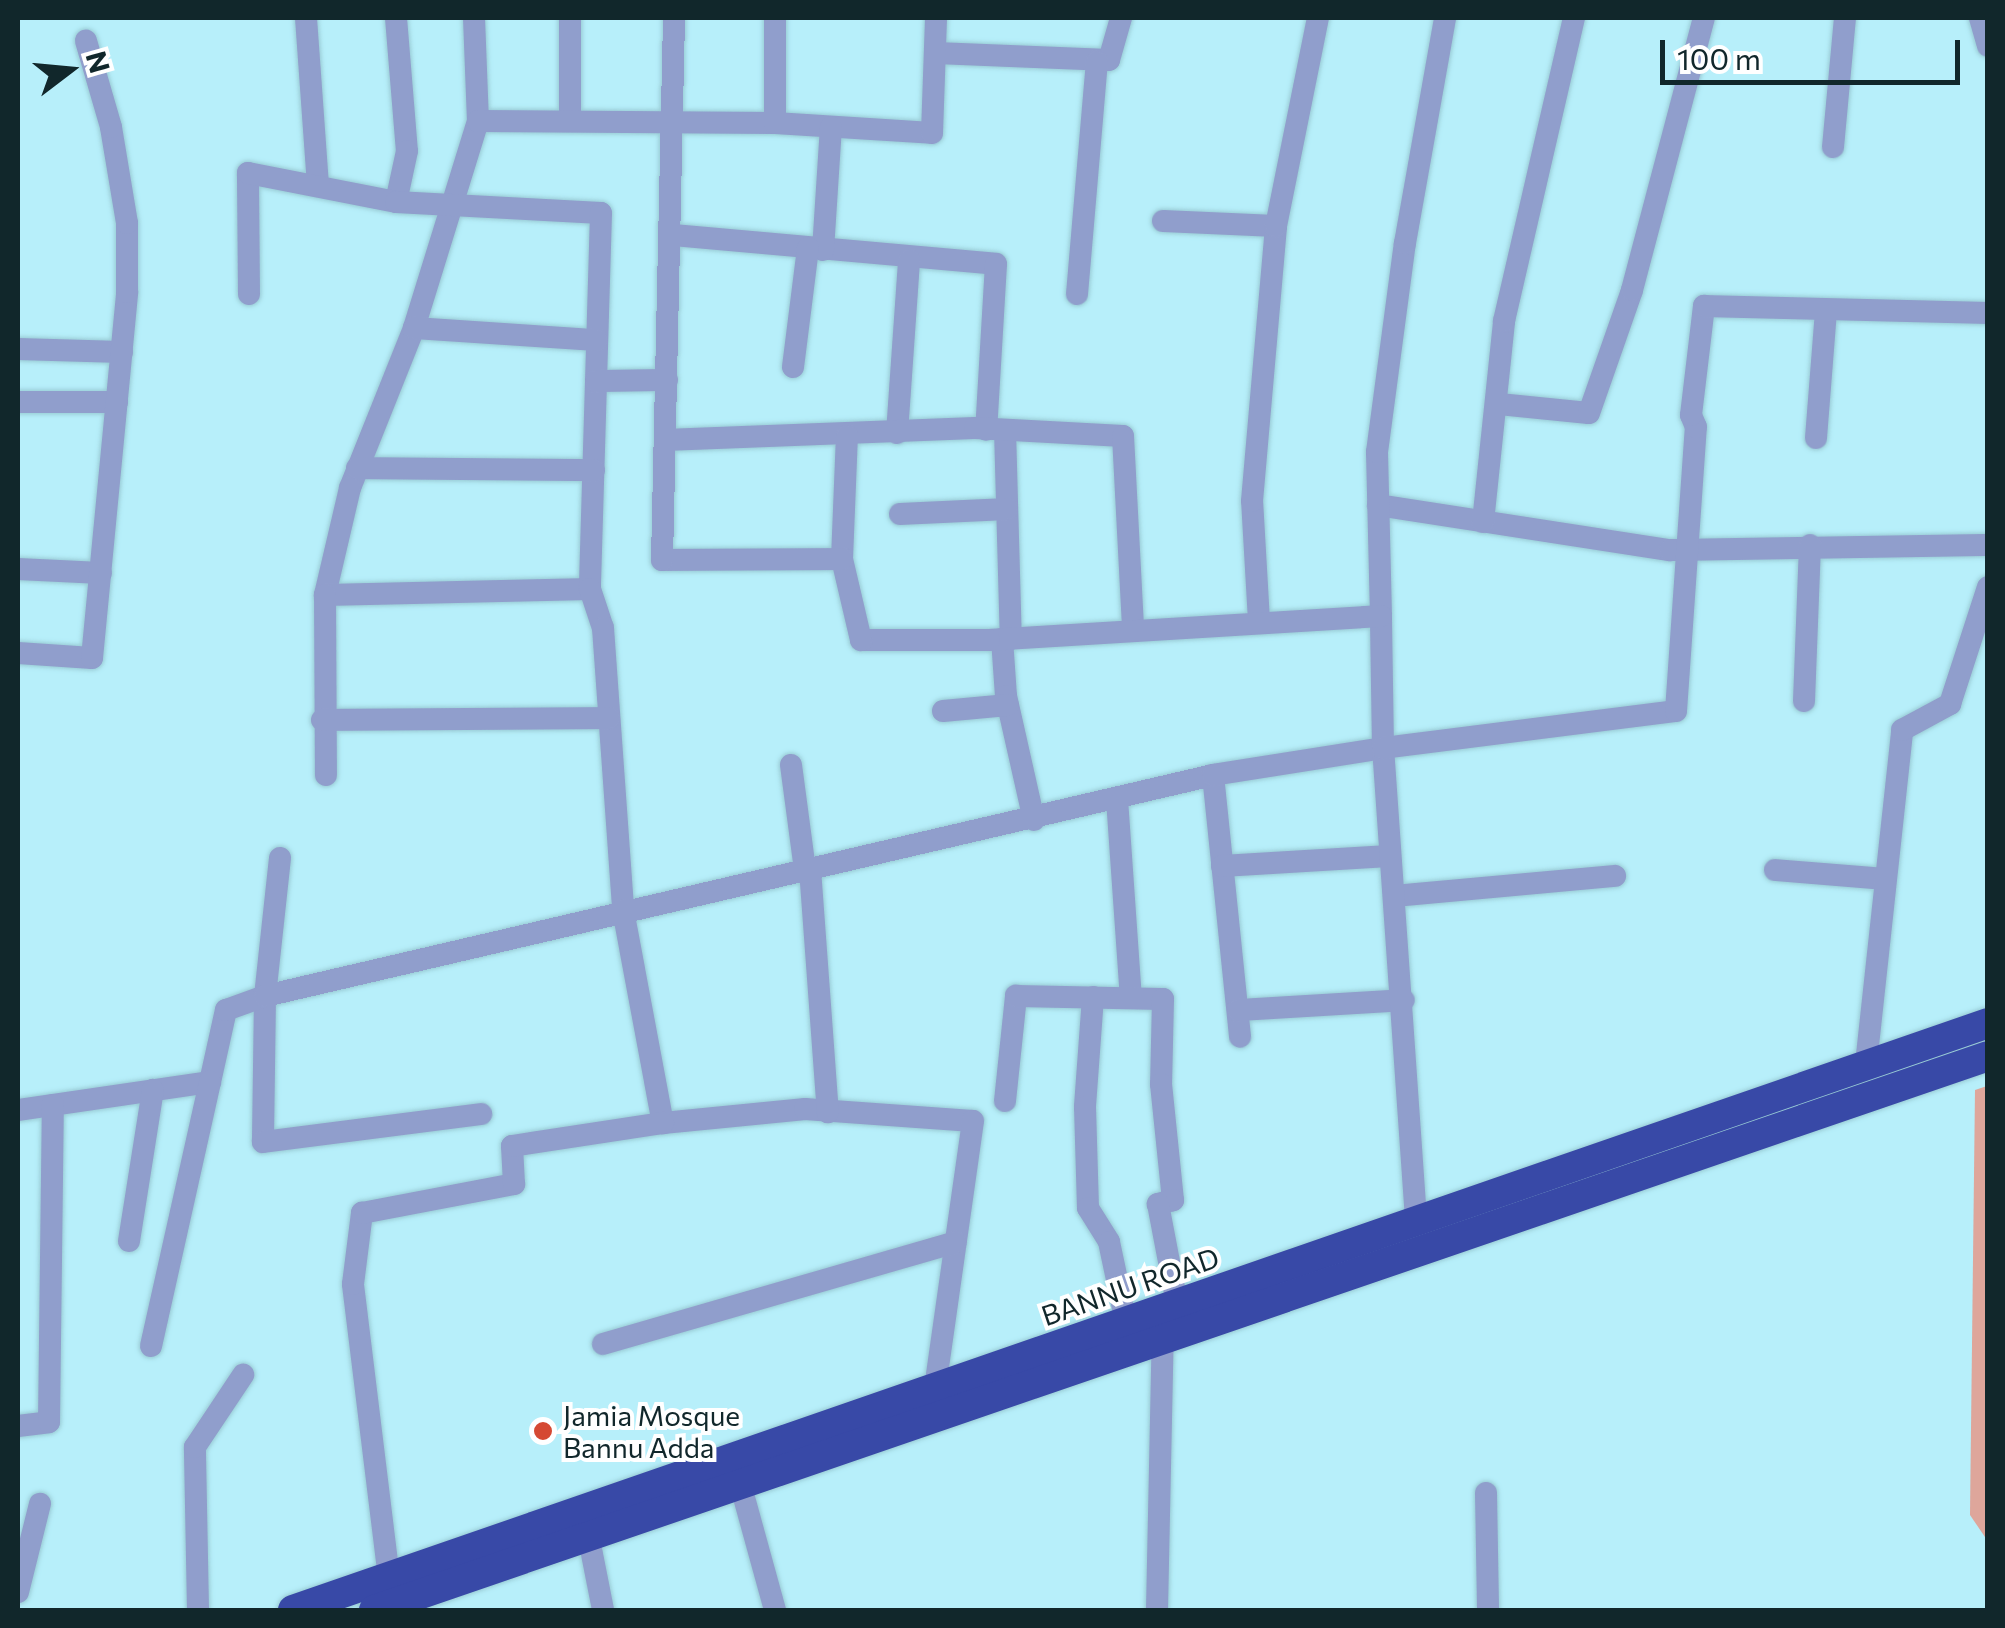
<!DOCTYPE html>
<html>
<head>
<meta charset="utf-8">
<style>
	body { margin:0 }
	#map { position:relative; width:2005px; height:1628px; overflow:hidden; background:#b7effa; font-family:Commissioner,sans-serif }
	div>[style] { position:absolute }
	.green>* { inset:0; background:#dea69b }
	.roads { filter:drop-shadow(0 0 2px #99cbd5) drop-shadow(0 0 2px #99cbd5) }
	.minor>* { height:22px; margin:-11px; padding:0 11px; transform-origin:11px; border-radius:11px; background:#909ecc }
	.highway>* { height:30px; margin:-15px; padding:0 15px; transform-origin:15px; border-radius:15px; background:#3849a7 }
	.dots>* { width:28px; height:28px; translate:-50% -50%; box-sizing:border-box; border:5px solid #fff; border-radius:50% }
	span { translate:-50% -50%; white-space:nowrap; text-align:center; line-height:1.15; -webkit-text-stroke:8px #fff; paint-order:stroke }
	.street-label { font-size:28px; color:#11272b }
	.poi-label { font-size:28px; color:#11272b }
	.left { translate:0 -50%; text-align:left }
	.frame { position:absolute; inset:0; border:20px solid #11272b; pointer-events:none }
	.north { position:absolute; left:20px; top:20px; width:100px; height:100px; -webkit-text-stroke:8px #fff; paint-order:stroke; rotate:74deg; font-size:28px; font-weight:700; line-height:40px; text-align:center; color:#11272b }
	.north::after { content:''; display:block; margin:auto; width:35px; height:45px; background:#11272b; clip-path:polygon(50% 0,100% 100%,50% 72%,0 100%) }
	.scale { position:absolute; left:1660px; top:40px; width:300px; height:45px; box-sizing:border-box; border:5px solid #11272b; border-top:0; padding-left:12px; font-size:30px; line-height:35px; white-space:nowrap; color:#11272b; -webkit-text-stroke:8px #fff; paint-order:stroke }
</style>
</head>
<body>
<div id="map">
	<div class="green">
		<i style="clip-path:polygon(1987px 1086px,1988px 1086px,1987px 1540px,1970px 1515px,1975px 1090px)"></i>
	</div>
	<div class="roads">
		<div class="minor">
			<i style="left:306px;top:18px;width:168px;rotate:85.9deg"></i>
			<i style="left:396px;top:18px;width:133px;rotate:85.3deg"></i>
			<i style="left:407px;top:151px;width:52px;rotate:102.2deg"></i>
			<i style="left:474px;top:18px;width:103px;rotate:87.8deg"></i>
			<i style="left:478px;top:121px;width:217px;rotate:107.2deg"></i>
			<i style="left:414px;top:328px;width:172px;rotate:111.8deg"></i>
			<i style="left:350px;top:488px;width:110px;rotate:103.2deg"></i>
			<i style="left:325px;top:595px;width:265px;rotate:-1.3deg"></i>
			<i style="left:570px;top:18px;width:100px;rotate:90deg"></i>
			<i style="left:1980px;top:18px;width:29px;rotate:74deg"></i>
			<i style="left:936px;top:53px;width:173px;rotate:2.3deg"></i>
			<i style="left:1109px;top:60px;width:44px;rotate:-74.1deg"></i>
			<i style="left:478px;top:121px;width:297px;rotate:0.4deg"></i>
			<i style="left:775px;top:123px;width:157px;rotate:3.6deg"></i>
			<i style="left:932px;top:133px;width:115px;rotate:-88deg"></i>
			<i style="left:775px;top:123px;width:105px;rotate:-90deg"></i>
			<i style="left:1833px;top:147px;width:130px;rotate:-84.7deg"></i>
			<i style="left:1163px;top:221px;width:113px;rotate:2.5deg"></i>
			<i style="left:673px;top:235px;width:324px;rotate:5.1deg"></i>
			<i style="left:996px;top:264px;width:166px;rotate:93.4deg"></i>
			<i style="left:823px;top:250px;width:123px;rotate:-86.3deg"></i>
			<i style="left:249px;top:294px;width:121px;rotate:-90.5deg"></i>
			<i style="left:248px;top:173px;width:151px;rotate:11.1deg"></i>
			<i style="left:396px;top:202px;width:205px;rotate:3.1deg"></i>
			<i style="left:601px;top:213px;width:376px;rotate:91.7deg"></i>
			<i style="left:590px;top:589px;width:41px;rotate:71.6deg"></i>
			<i style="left:603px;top:628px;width:283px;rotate:85.9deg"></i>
			<i style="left:623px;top:910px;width:217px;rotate:79.4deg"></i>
			<i style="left:663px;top:1123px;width:143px;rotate:-5.6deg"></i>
			<i style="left:805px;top:1109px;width:168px;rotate:4.1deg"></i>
			<i style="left:973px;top:1121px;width:269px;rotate:98.1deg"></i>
			<i style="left:1077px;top:294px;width:233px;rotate:-85.1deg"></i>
			<i style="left:414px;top:328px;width:183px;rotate:3.8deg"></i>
			<i style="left:18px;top:349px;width:104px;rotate:1.7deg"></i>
			<i style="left:793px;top:367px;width:120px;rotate:-82.8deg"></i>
			<i style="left:596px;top:381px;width:71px;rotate:-0.8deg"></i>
			<i style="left:18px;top:402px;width:99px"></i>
			<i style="left:1499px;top:404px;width:90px;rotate:5.7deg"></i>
			<i style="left:1589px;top:413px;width:130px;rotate:-70.7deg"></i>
			<i style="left:1632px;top:290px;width:281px;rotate:-75.2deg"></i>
			<i style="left:1005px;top:430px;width:209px;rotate:88.4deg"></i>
			<i style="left:897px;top:433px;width:173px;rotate:-86deg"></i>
			<i style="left:1816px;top:438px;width:127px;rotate:-85.5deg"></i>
			<i style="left:665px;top:440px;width:310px;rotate:-2.2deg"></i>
			<i style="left:975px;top:428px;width:148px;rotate:3.1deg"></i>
			<i style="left:1123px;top:436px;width:190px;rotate:87deg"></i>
			<i style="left:357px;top:468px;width:237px;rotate:0.5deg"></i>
			<i style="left:1378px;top:505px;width:295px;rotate:8.8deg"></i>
			<i style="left:1670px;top:550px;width:318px;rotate:-0.9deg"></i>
			<i style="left:900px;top:514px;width:107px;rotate:-2.7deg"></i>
			<i style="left:1483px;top:522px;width:202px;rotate:-84deg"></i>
			<i style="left:1504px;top:321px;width:311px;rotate:-77deg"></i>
			<i style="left:842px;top:559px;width:123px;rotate:-87.7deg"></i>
			<i style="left:18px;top:569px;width:83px;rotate:2.8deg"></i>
			<i style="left:325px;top:595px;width:180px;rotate:89.7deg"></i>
			<i style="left:1381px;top:616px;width:164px;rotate:-91.4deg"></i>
			<i style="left:1377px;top:452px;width:211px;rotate:-82.4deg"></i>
			<i style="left:1405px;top:243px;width:229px;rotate:-79.9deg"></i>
			<i style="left:1259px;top:621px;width:120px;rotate:-93.3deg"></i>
			<i style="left:1252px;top:501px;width:276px;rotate:-85deg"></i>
			<i style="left:1276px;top:226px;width:212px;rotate:-78.6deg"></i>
			<i style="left:1002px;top:639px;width:57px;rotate:86deg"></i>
			<i style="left:1006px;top:696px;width:127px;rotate:77.3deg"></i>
			<i style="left:18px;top:653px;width:74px;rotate:3.9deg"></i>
			<i style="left:92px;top:658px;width:368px;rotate:-84.5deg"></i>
			<i style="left:127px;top:292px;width:69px;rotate:-90deg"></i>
			<i style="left:127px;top:223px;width:97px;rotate:-99.5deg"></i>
			<i style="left:111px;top:127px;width:90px;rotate:-106.2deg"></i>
			<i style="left:1804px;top:701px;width:156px;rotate:-87.8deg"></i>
			<i style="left:943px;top:711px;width:65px;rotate:-5.3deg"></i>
			<i style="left:322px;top:720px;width:287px;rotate:-0.4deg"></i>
			<i style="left:791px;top:765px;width:106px;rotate:82.4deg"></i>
			<i style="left:1213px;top:775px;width:263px;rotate:84.1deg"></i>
			<i style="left:1117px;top:799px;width:199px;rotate:86deg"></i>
			<i style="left:280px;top:858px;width:139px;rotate:96.2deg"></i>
			<i style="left:265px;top:996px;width:146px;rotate:90.8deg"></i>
			<i style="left:263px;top:1142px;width:220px;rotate:-7.3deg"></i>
			<i style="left:1222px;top:866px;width:167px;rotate:-3.4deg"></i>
			<i style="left:810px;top:869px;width:244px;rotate:85.8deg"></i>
			<i style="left:1775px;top:870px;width:109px;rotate:4.7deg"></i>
			<i style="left:1394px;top:896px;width:222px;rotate:-5.2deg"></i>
			<i style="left:1093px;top:997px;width:110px;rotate:94.2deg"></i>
			<i style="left:1085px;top:1107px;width:101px;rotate:88.3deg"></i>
			<i style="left:1088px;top:1208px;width:40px;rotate:58deg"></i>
			<i style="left:1109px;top:1242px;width:82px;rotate:78deg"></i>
			<i style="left:1238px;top:1010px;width:166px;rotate:-3.4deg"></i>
			<i style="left:1866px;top:1064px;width:336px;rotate:-83.8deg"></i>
			<i style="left:1902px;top:730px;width:55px;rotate:-28.4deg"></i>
			<i style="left:1950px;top:704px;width:123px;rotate:-72deg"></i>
			<i style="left:1005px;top:1101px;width:106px;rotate:-84deg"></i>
			<i style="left:1016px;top:996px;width:147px;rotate:1.2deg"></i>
			<i style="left:1163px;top:999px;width:85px;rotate:91.3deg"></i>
			<i style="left:1161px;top:1084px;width:117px;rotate:84.1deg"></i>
			<i style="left:1173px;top:1200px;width:16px;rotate:165deg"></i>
			<i style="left:1158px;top:1204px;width:102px;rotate:79.2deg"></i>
			<i style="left:18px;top:1110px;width:194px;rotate:-8.3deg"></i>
			<i style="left:210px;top:1082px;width:74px;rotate:-77.5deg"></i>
			<i style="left:226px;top:1010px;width:41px;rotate:-19.7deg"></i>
			<i style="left:265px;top:996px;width:973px;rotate:-13.12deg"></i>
			<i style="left:1213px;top:775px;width:172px;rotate:-9deg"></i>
			<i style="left:1383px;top:748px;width:132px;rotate:-90.9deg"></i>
			<i style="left:1381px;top:616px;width:393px;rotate:176.5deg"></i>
			<i style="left:989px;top:640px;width:128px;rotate:180deg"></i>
			<i style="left:861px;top:640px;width:83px;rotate:-103.2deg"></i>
			<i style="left:842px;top:559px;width:180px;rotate:179.7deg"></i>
			<i style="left:662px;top:560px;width:542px;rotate:-88.73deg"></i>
			<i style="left:1416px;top:1219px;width:472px;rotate:-94deg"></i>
			<i style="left:1383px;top:748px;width:295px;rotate:-7.2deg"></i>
			<i style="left:1676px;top:711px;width:285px;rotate:-86deg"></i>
			<i style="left:1696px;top:427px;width:13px;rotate:-113deg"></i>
			<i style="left:1691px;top:415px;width:110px;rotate:-83.2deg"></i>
			<i style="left:1704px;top:306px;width:284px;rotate:1.4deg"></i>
			<i style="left:129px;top:1241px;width:153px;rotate:-81deg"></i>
			<i style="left:603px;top:1344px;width:367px;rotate:-16.1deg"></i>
			<i style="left:151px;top:1346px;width:271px;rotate:-77.4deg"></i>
			<i style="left:18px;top:1426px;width:31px;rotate:-7deg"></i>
			<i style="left:49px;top:1422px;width:317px;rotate:-89.3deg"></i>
			<i style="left:740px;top:1483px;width:132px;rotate:74.6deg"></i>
			<i style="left:1486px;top:1493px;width:117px;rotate:89deg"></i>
			<i style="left:589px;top:1539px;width:72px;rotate:78.8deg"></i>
			<i style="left:389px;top:1578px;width:296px;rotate:-97deg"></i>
			<i style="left:353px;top:1284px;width:72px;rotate:-82.8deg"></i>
			<i style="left:362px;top:1213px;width:155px;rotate:-10.8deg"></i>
			<i style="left:514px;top:1184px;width:38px;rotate:-93deg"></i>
			<i style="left:512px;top:1146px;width:153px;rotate:-8.7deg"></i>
			<i style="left:18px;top:1592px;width:91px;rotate:-76deg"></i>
			<i style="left:198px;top:1610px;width:163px;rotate:-91.1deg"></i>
			<i style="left:195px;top:1447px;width:87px;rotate:-56.3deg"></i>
			<i style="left:1157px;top:1610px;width:275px;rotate:-88.8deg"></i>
		</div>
		<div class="highway">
			<i style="left:293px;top:1610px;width:1794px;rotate:-19.1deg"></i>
			<i style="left:374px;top:1610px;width:1706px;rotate:-18.94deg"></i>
		</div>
	</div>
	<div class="dots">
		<i style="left:543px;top:1431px;background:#d54933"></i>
	</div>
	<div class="street-label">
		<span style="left:1130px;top:1286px;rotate:-19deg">BANNU ROAD</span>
	</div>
	<div class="poi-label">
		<span class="left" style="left:563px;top:1431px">Jamia Mosque<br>Bannu Adda</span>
	</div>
	<div class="frame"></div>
	<div class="north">N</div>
	<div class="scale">100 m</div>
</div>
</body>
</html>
